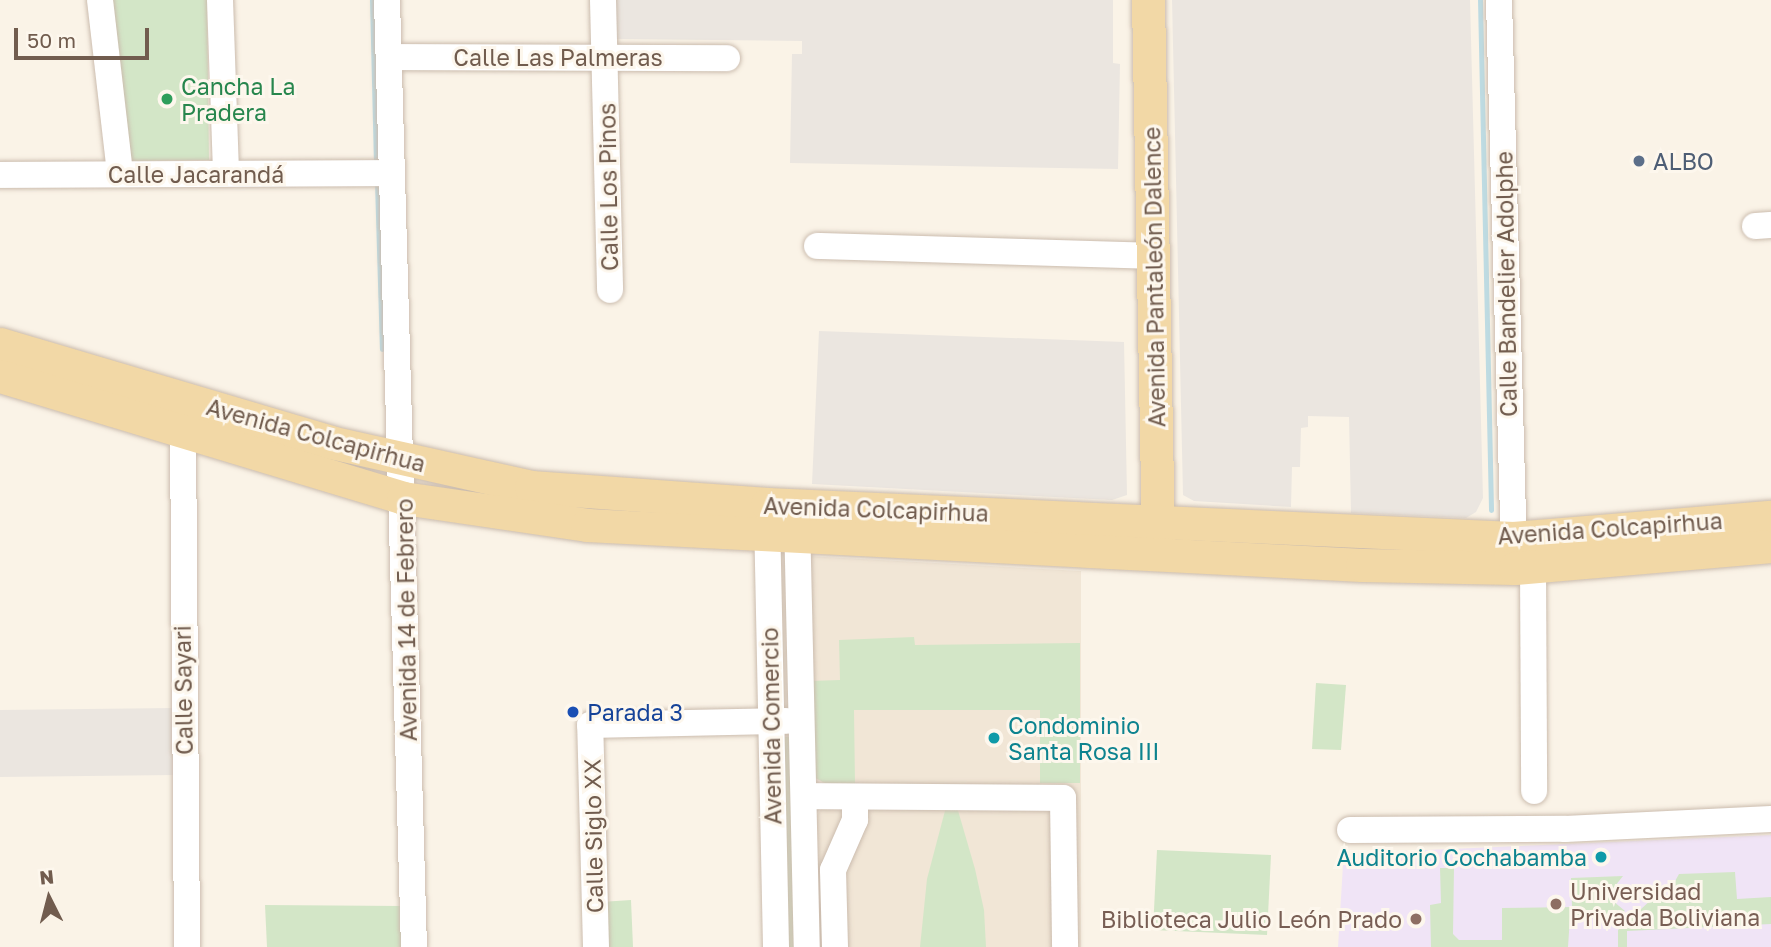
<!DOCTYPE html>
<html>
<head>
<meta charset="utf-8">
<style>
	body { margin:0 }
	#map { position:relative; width:1771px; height:947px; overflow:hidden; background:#faf3e7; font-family:"Golos Text",sans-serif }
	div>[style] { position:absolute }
	.residential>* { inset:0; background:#f1e6d6 }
	.industrial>* { inset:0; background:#ebe6e0 }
	.education>* { inset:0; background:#f0e4f6 }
	.green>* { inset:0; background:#d3e6c7 }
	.stream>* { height:5px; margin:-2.5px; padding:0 2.5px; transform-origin:2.5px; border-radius:2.5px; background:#bedbe2 }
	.roads { filter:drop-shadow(0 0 2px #cbbcae) drop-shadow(0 0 2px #cbbcae) }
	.minor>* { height:26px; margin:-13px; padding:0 13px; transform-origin:13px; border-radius:13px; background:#fff }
	.major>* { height:33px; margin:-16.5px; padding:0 16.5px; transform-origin:16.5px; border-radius:16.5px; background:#f2d8a6 }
	.dots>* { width:19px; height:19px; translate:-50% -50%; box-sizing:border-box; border:4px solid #fdf7ed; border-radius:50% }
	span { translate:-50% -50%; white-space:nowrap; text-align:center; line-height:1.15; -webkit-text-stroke:6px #fdf7ed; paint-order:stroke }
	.street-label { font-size:23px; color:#715c4e }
	.leisure-label { font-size:23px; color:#27864d }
	.left { translate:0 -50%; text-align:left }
	.service-label { font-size:23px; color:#4e5e75 }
	.transit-label { font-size:23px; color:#164399 }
	.culture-label { font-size:23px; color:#0d838f }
	.right { translate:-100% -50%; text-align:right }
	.education-label { font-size:23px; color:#785e54 }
	.north { position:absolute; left:14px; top:863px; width:70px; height:70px; -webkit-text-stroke:5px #fdf7ed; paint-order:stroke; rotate:354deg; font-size:19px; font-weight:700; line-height:28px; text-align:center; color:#715c4e }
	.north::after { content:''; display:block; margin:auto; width:24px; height:32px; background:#715c4e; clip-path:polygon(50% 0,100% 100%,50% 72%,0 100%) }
	.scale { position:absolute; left:14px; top:28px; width:135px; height:32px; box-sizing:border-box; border:4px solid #715c4e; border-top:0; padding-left:9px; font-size:21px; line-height:24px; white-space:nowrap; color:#715c4e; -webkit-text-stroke:5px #fdf7ed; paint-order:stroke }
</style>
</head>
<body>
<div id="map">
	<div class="residential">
		<i style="clip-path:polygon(806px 556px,1081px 571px,1081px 947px,816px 947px,811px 823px,825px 804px,825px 784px,812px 776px)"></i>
	</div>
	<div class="industrial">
		<i style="clip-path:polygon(614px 0,1113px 0,1113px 63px,1120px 64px,1118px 169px,790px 163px,792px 54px,802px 54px,802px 41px,615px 39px)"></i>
		<i style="clip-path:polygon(1172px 0,1470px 0,1483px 498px,1476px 512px,1466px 518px,1351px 513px,1349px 417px,1308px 416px,1308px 427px,1301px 428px,1300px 467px,1292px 467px,1291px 507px,1194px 501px,1183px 495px)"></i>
		<i style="clip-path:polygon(819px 331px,1124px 342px,1127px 495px,1112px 500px,812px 484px)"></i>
		<i style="clip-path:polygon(173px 708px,174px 775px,0 777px,0 710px)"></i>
	</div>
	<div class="education">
		<i style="clip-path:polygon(1771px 835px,1771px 947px,1338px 947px,1343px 865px,1354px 865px,1356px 853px)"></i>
	</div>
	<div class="green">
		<i style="clip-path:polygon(109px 0,207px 0,209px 160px,128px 161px)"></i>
		<i style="clip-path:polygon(914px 637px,915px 645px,1080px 643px,1080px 783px,1040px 783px,1040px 710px,854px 710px,855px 784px,825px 783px,812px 776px,810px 681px,840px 680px,839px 640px)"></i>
		<i style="clip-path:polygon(1316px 683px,1346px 685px,1341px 750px,1312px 749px)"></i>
		<i style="clip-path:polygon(779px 737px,793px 737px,799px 947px,785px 947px)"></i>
		<i style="clip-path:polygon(946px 807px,957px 807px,975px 869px,984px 910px,986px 947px,920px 947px,927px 879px)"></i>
		<i style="clip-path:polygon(1157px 850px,1271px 855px,1267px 935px,1153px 930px)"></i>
		<i style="clip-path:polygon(1440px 868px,1454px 868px,1453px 934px,1459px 940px,1502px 940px,1502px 908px,1572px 907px,1571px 878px,1623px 876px,1607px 896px,1625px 911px,1609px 919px,1570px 917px,1568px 947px,1431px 947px,1430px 905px,1441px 903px)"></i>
		<i style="clip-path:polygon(1735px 872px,1737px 899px,1771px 897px,1771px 924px,1627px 931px,1627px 947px,1618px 947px,1618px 930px,1652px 899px,1675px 898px,1674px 883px,1679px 874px)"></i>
		<i style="clip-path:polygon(631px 900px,633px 947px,603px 947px,601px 902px)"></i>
		<i style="clip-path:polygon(265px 905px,401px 906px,402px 947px,267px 947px)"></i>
	</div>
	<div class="stream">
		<i style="left:372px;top:0;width:165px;rotate:88.6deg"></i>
		<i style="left:1480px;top:0;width:510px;rotate:88.76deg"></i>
		<i style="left:377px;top:182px;width:167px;rotate:88.3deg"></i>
	</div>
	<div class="roads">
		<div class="minor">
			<i style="left:100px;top:0;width:175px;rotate:83.4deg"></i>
			<i style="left:220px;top:0;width:173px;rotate:88deg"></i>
			<i style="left:387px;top:0;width:947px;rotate:88.37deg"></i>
			<i style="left:603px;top:0;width:290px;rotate:88.6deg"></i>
			<i style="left:1499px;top:0;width:555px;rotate:88.45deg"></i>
			<i style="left:389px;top:57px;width:338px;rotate:0.2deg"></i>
			<i style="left:0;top:175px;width:392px;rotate:-0.3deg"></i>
			<i style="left:1755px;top:226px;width:16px;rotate:-4deg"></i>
			<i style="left:817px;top:246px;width:336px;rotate:1.7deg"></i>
			<i style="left:183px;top:434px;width:513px;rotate:89.55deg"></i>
			<i style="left:767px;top:517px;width:430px;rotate:88.8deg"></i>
			<i style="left:797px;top:518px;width:429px;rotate:88.7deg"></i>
			<i style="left:1533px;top:567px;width:224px;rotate:89.7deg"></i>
			<i style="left:804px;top:796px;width:259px;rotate:0.4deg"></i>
			<i style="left:1063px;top:798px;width:149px;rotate:89.2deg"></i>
			<i style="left:1350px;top:830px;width:215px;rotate:-0.3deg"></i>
			<i style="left:1565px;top:829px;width:206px;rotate:-2.8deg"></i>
			<i style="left:596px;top:947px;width:222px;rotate:-91.5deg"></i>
			<i style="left:590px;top:725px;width:196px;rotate:-1.2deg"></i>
			<i style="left:835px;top:947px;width:77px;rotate:-91.5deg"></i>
			<i style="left:833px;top:870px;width:55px;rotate:-66.3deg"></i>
			<i style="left:855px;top:820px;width:23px;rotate:-90deg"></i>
		</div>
		<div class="major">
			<i style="left:1148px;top:0;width:540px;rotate:88.94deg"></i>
			<i style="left:0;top:344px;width:344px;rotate:16.5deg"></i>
			<i style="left:330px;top:442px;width:206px;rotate:12.6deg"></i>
			<i style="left:531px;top:487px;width:237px;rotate:4.1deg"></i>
			<i style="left:767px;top:504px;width:747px;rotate:2.61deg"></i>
			<i style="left:1513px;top:538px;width:259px;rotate:-4.7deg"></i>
			<i style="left:0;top:376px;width:421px;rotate:16.8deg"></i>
			<i style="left:403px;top:498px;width:186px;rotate:8.3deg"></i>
			<i style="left:587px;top:525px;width:776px;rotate:2.95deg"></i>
			<i style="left:1362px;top:565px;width:153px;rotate:1.1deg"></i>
			<i style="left:1515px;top:568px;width:257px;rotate:-4.9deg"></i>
		</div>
	</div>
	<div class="dots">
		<i style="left:167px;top:99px;background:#2e9e5b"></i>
		<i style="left:1639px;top:161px;background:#5c6f8a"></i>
		<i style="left:573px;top:712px;background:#1a4fb4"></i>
		<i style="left:994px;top:738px;background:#0f9aa8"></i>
		<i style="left:1601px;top:857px;background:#0f9aa8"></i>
		<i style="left:1556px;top:904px;background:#8d6e63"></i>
		<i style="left:1416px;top:919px;background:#8d6e63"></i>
	</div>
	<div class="street-label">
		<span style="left:558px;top:57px">Calle Las Palmeras</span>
		<span style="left:196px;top:174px">Calle Jacarandá</span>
		<span style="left:608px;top:187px;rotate:-91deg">Calle Los Pinos</span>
		<span style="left:1154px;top:277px;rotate:-91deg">Avenida Pantaleón Dalence</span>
		<span style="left:1506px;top:284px;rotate:-91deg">Calle Bandelier Adolphe</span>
		<span style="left:316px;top:435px;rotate:15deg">Avenida Colcapirhua</span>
		<span style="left:876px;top:509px;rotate:2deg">Avenida Colcapirhua</span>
		<span style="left:1610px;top:528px;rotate:-4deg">Avenida Colcapirhua</span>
		<span style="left:406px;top:620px;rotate:-91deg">Avenida 14 de Febrero</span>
		<span style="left:183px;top:690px;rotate:-91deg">Calle Sayari</span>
		<span style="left:771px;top:726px;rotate:-91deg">Avenida Comercio</span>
		<span style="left:593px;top:836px;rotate:-91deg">Calle Siglo XX</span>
	</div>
	<div class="leisure-label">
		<span class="left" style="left:181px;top:99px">Cancha La<br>Pradera</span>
	</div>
	<div class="service-label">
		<span class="left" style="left:1653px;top:161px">ALBO</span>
	</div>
	<div class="transit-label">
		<span class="left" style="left:587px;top:712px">Parada 3</span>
	</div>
	<div class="culture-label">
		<span class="left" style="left:1008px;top:738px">Condominio<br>Santa Rosa III</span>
		<span class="right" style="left:1587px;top:857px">Auditorio Cochabamba</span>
	</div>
	<div class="education-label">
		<span class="left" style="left:1570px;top:904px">Universidad<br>Privada Boliviana</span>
		<span class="right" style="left:1402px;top:919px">Biblioteca Julio León Prado</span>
	</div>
	<div class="north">N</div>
	<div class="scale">50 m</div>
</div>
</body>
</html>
